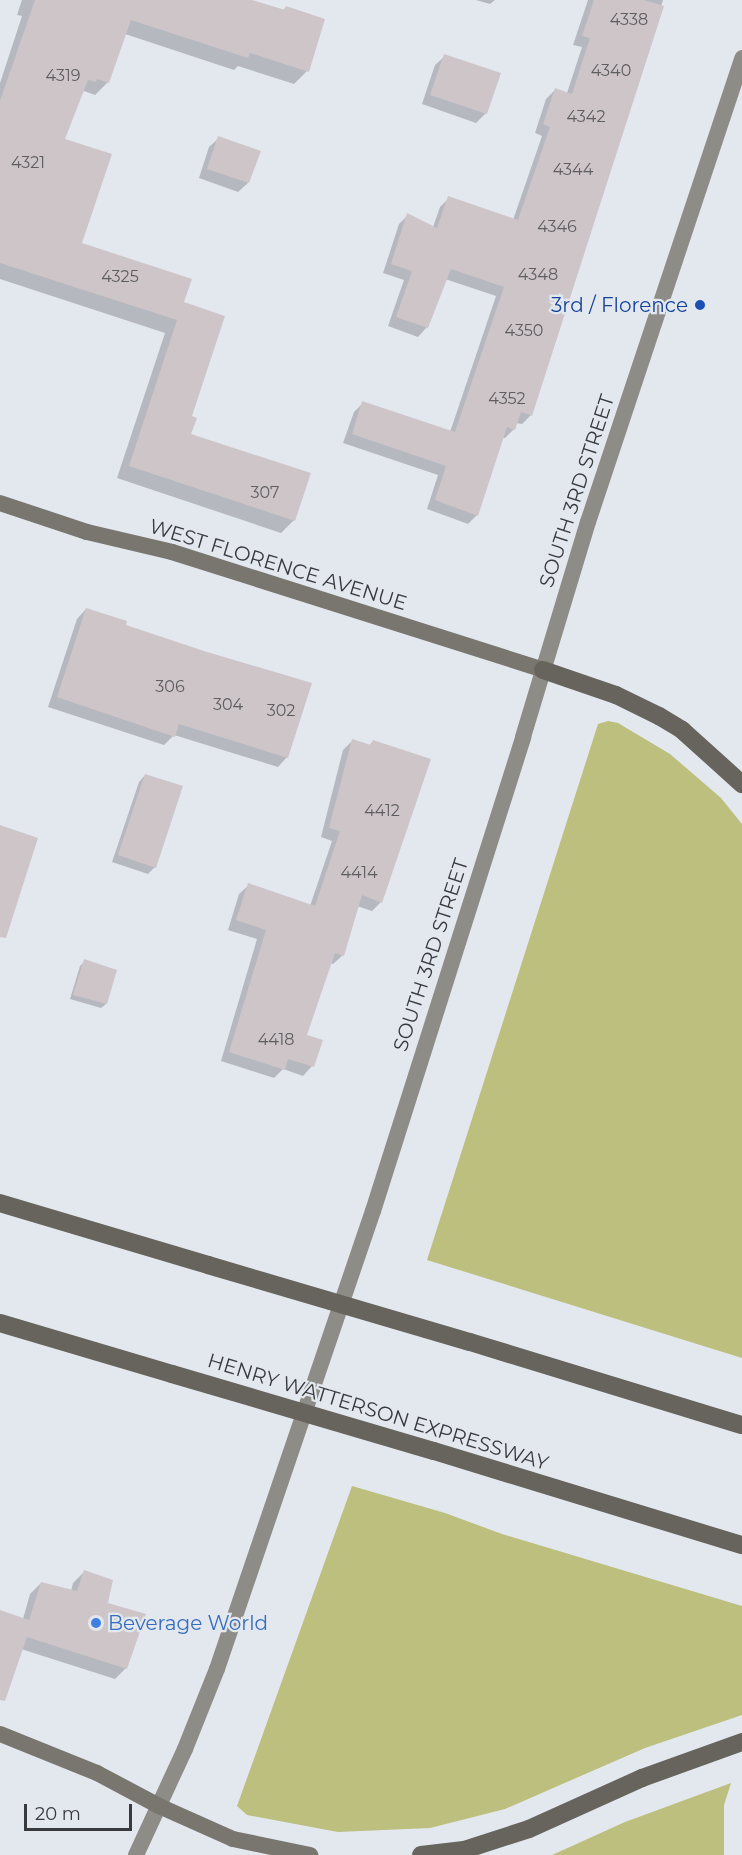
<!DOCTYPE html>
<html>
<head>
<meta charset="utf-8">
<style>
	body { margin:0 }
	#map { position:relative; width:742px; height:1855px; overflow:hidden; background:#e3e8ef; font-family:Montserrat,sans-serif }
	div>[style] { position:absolute }
	.green>* { inset:0; background:#bcbf7d }
	.shadow>* { inset:0; background:#0003 }
	.building>* { inset:0; background:#cec5c9 }
	.secondary>* { height:16px; margin:-8px; padding:0 8px; transform-origin:8px; border-radius:8px; background:#8e8c87 }
	.primary>* { height:16px; margin:-8px; padding:0 8px; transform-origin:8px; border-radius:8px; background:#797670 }
	.motorway>* { height:18px; margin:-9px; padding:0 9px; transform-origin:9px; border-radius:9px; background:#67645d }
	.motorway-bridge>* { height:18px; margin:-9px; padding:0 9px; transform-origin:9px; border-radius:9px; background:#67645d }
	.dots>* { width:16px; height:16px; translate:-50% -50%; box-sizing:border-box; border:3px solid #e3e8ef; border-radius:50% }
	span { translate:-50% -50%; white-space:nowrap; text-align:center; line-height:1.15; -webkit-text-stroke:4.5px #e3e8ef; paint-order:stroke }
	.number-label { font-size:16px; color:#5e5d60 }
	.number-label span { -webkit-text-stroke-width:0 }
	.transit-label { font-size:20px; color:#164399 }
	.right { translate:-100% -50%; text-align:right }
	.street-label { font-size:20px; color:#383a3d }
	.shop-label { font-size:20px; color:#366cbe }
	.left { translate:0 -50%; text-align:left }
	.scale { position:absolute; left:24px; top:1804px; width:108px; height:27px; box-sizing:border-box; border:3px solid #383a3d; border-top:0; padding-left:8px; font-size:18px; line-height:21px; white-space:nowrap; color:#383a3d; -webkit-text-stroke:4px #e3e8ef; paint-order:stroke }
</style>
</head>
<body>
<div id="map">
	<div class="green">
		<i style="clip-path:polygon(608px 721px,618px 723px,670px 754px,721px 798px,742px 824px,742px 1358px,427px 1260px,598px 724px)"></i>
		<i style="clip-path:polygon(352px 1486px,445px 1513px,502px 1534px,742px 1606px,742px 1715px,645px 1748px,505px 1809px,430px 1828px,338px 1832px,247px 1815px,237px 1806px)"></i>
		<i style="clip-path:polygon(731px 1783px,724px 1805px,724px 1855px,552px 1855px,625px 1822px)"></i>
	</div>
	<div class="shadow">
		<i style="clip-path:polygon(22px 0,247px 0,283px 11px,286px 7px,307px 71px,294px 84px,238px 66px,234px 70px,125px 34px,108px 82px,95px 95px,84px 91px,81px 94px,63px 140px,80px 244px,183px 303px,189px 435px,294px 520px,281px 533px,117px 478px,165px 333px,0 279px,0 83px,22px 16px,17px 15px)"></i>
		<i style="clip-path:polygon(476px 0,495px 0,490px 4px)"></i>
		<i style="clip-path:polygon(588px 0,663px 0,531px 415px,522px 424px,516px 423px,514px 429px,505px 438px,502px 438px,477px 515px,468px 524px,427px 509px,438px 475px,343px 443px,354px 412px,363px 403px,450px 432px,496px 296px,445px 279px,427px 327px,418px 337px,388px 326px,404px 280px,383px 273px,399px 224px,408px 215px,433px 227px,440px 207px,449px 198px,513px 220px,542px 136px,535px 133px,546px 99px,555px 90px,567px 93px,582px 47px,573px 45px)"></i>
		<i style="clip-path:polygon(445px 56px,499px 74px,485px 114px,476px 123px,422px 104px,435px 65px)"></i>
		<i style="clip-path:polygon(219px 138px,248px 183px,238px 192px,199px 178px,209px 147px)"></i>
		<i style="clip-path:polygon(86px 609px,124px 626px,287px 757px,278px 767px,174px 735px,164px 745px,48px 707px,77px 619px)"></i>
		<i style="clip-path:polygon(352px 741px,369px 746px,373px 741px,381px 902px,372px 911px,357px 906px,343px 955px,333px 964px,330px 963px,305px 1036px,312px 1066px,303px 1076px,283px 1069px,274px 1078px,221px 1061px,257px 939px,228px 930px,239px 894px,249px 885px,310px 906px,332px 841px,321px 837px,343px 750px)"></i>
		<i style="clip-path:polygon(145px 775px,155px 867px,148px 874px,112px 862px,139px 782px)"></i>
		<i style="clip-path:polygon(85px 961px,116px 971px,106px 1004px,101px 1008px,70px 999px,80px 966px)"></i>
		<i style="clip-path:polygon(84px 1572px,126px 1668px,115px 1679px,21px 1649px,0 1676px,0 1612px,23px 1619px,30px 1594px,41px 1583px,71px 1591px,73px 1583px)"></i>
	</div>
	<div class="building">
		<i style="clip-path:polygon(35px 0,252px 0,285px 10px,286px 6px,325px 19px,309px 72px,250px 53px,248px 58px,131px 20px,109px 83px,97px 79px,96px 82px,88px 80px,65px 139px,112px 154px,82px 243px,192px 279px,184px 302px,225px 316px,192px 416px,197px 418px,191px 434px,311px 473px,295px 521px,129px 466px,177px 320px,0 263px,0 101px)"></i>
		<i style="clip-path:polygon(594px 0,644px 0,664px 6px,532px 416px,521px 412px,515px 430px,507px 427px,478px 516px,435px 500px,446px 466px,352px 434px,362px 401px,455px 432px,504px 287px,451px 269px,428px 328px,396px 317px,412px 271px,391px 264px,407px 213px,437px 228px,448px 196px,518px 220px,550px 127px,543px 124px,555px 88px,572px 94px,590px 38px,582px 36px)"></i>
		<i style="clip-path:polygon(444px 54px,501px 73px,487px 114px,430px 95px)"></i>
		<i style="clip-path:polygon(218px 136px,261px 151px,249px 183px,207px 169px)"></i>
		<i style="clip-path:polygon(86px 608px,127px 621px,126px 625px,204px 651px,312px 683px,288px 758px,179px 724px,175px 737px,57px 697px)"></i>
		<i style="clip-path:polygon(352px 739px,371px 745px,373px 740px,431px 759px,382px 903px,362px 895px,344px 956px,335px 953px,307px 1035px,323px 1040px,314px 1067px,288px 1059px,285px 1070px,229px 1052px,266px 930px,236px 920px,248px 883px,315px 906px,340px 831px,329px 828px)"></i>
		<i style="clip-path:polygon(145px 774px,183px 786px,156px 868px,118px 855px)"></i>
		<i style="clip-path:polygon(0 825px,38px 838px,6px 938px,0 937px)"></i>
		<i style="clip-path:polygon(84px 959px,117px 970px,107px 1004px,73px 995px)"></i>
		<i style="clip-path:polygon(84px 1570px,113px 1580px,108px 1603px,146px 1614px,127px 1669px,27px 1637px,5px 1701px,0 1700px,0 1610px,29px 1620px,41px 1582px,77px 1591px)"></i>
	</div>
	<div class="secondary">
		<i style="left:136px;top:1855px;width:117px;rotate:-65.2deg"></i>
		<i style="left:185px;top:1749px;width:86px;rotate:-68.2deg"></i>
		<i style="left:217px;top:1669px;width:484px;rotate:-71.2deg"></i>
		<i style="left:373px;top:1211px;width:497px;rotate:-72.4deg"></i>
		<i style="left:523px;top:737px;width:225px;rotate:-73.2deg"></i>
		<i style="left:588px;top:522px;width:489px;rotate:-71.6deg"></i>
	</div>
	<div class="primary">
		<i style="left:0;top:503px;width:92px;rotate:18.4deg"></i>
		<i style="left:87px;top:532px;width:87px;rotate:13.2deg"></i>
		<i style="left:172px;top:552px;width:389px;rotate:17.6deg"></i>
		<i style="left:0;top:1734px;width:105px;rotate:21.9deg"></i>
		<i style="left:97px;top:1773px;width:70px;rotate:28deg"></i>
		<i style="left:159px;top:1806px;width:81px;rotate:24deg"></i>
		<i style="left:233px;top:1839px;width:79px;rotate:11.7deg"></i>
	</div>
	<div class="motorway">
		<i style="left:543px;top:670px;width:77px;rotate:18.9deg"></i>
		<i style="left:616px;top:695px;width:48px;rotate:26deg"></i>
		<i style="left:659px;top:716px;width:27px;rotate:31deg"></i>
		<i style="left:682px;top:730px;width:81px;rotate:42deg"></i>
		<i style="left:0;top:1203px;width:217px;rotate:16.6deg"></i>
		<i style="left:0;top:1323px;width:179px;rotate:16.5deg"></i>
		<i style="left:470px;top:1342px;width:284px;rotate:17deg"></i>
		<i style="left:434px;top:1451px;width:322px;rotate:17deg"></i>
		<i style="left:421px;top:1855px;width:43px;rotate:-6.6deg"></i>
		<i style="left:464px;top:1850px;width:68px;rotate:-17.9deg"></i>
		<i style="left:529px;top:1829px;width:124px;rotate:-24.3deg"></i>
		<i style="left:642px;top:1778px;width:106px;rotate:-19.8deg"></i>
	</div>
	<div class="motorway-bridge">
		<i style="left:208px;top:1265px;width:273px;rotate:16.4deg"></i>
		<i style="left:172px;top:1374px;width:273px;rotate:16.4deg"></i>
	</div>
	<div class="dots">
		<i style="left:700px;top:305px;background:#1a4fb4"></i>
		<i style="left:96px;top:1623px;background:#3f7fe0"></i>
	</div>
	<div class="number-label">
		<span style="left:629px;top:20px">4338</span>
		<span style="left:611px;top:71px">4340</span>
		<span style="left:63px;top:76px">4319</span>
		<span style="left:586px;top:117px">4342</span>
		<span style="left:28px;top:163px">4321</span>
		<span style="left:573px;top:170px">4344</span>
		<span style="left:557px;top:227px">4346</span>
		<span style="left:538px;top:275px">4348</span>
		<span style="left:120px;top:277px">4325</span>
		<span style="left:524px;top:331px">4350</span>
		<span style="left:507px;top:399px">4352</span>
		<span style="left:265px;top:493px">307</span>
		<span style="left:170px;top:687px">306</span>
		<span style="left:228px;top:705px">304</span>
		<span style="left:281px;top:711px">302</span>
		<span style="left:382px;top:811px">4412</span>
		<span style="left:359px;top:873px">4414</span>
		<span style="left:276px;top:1040px">4418</span>
	</div>
	<div class="transit-label">
		<span class="right" style="left:688px;top:305px">3rd / Florence</span>
	</div>
	<div class="street-label">
		<span style="left:577px;top:491px;rotate:-72deg">SOUTH 3RD STREET</span>
		<span style="left:278px;top:565px;rotate:17deg">WEST FLORENCE AVENUE</span>
		<span style="left:431px;top:955px;rotate:-72deg">SOUTH 3RD STREET</span>
		<span style="left:378px;top:1412px;rotate:17deg">HENRY WATTERSON EXPRESSWAY</span>
	</div>
	<div class="shop-label">
		<span class="left" style="left:108px;top:1623px">Beverage World</span>
	</div>
	<div class="scale">20 m</div>
</div>
</body>
</html>
